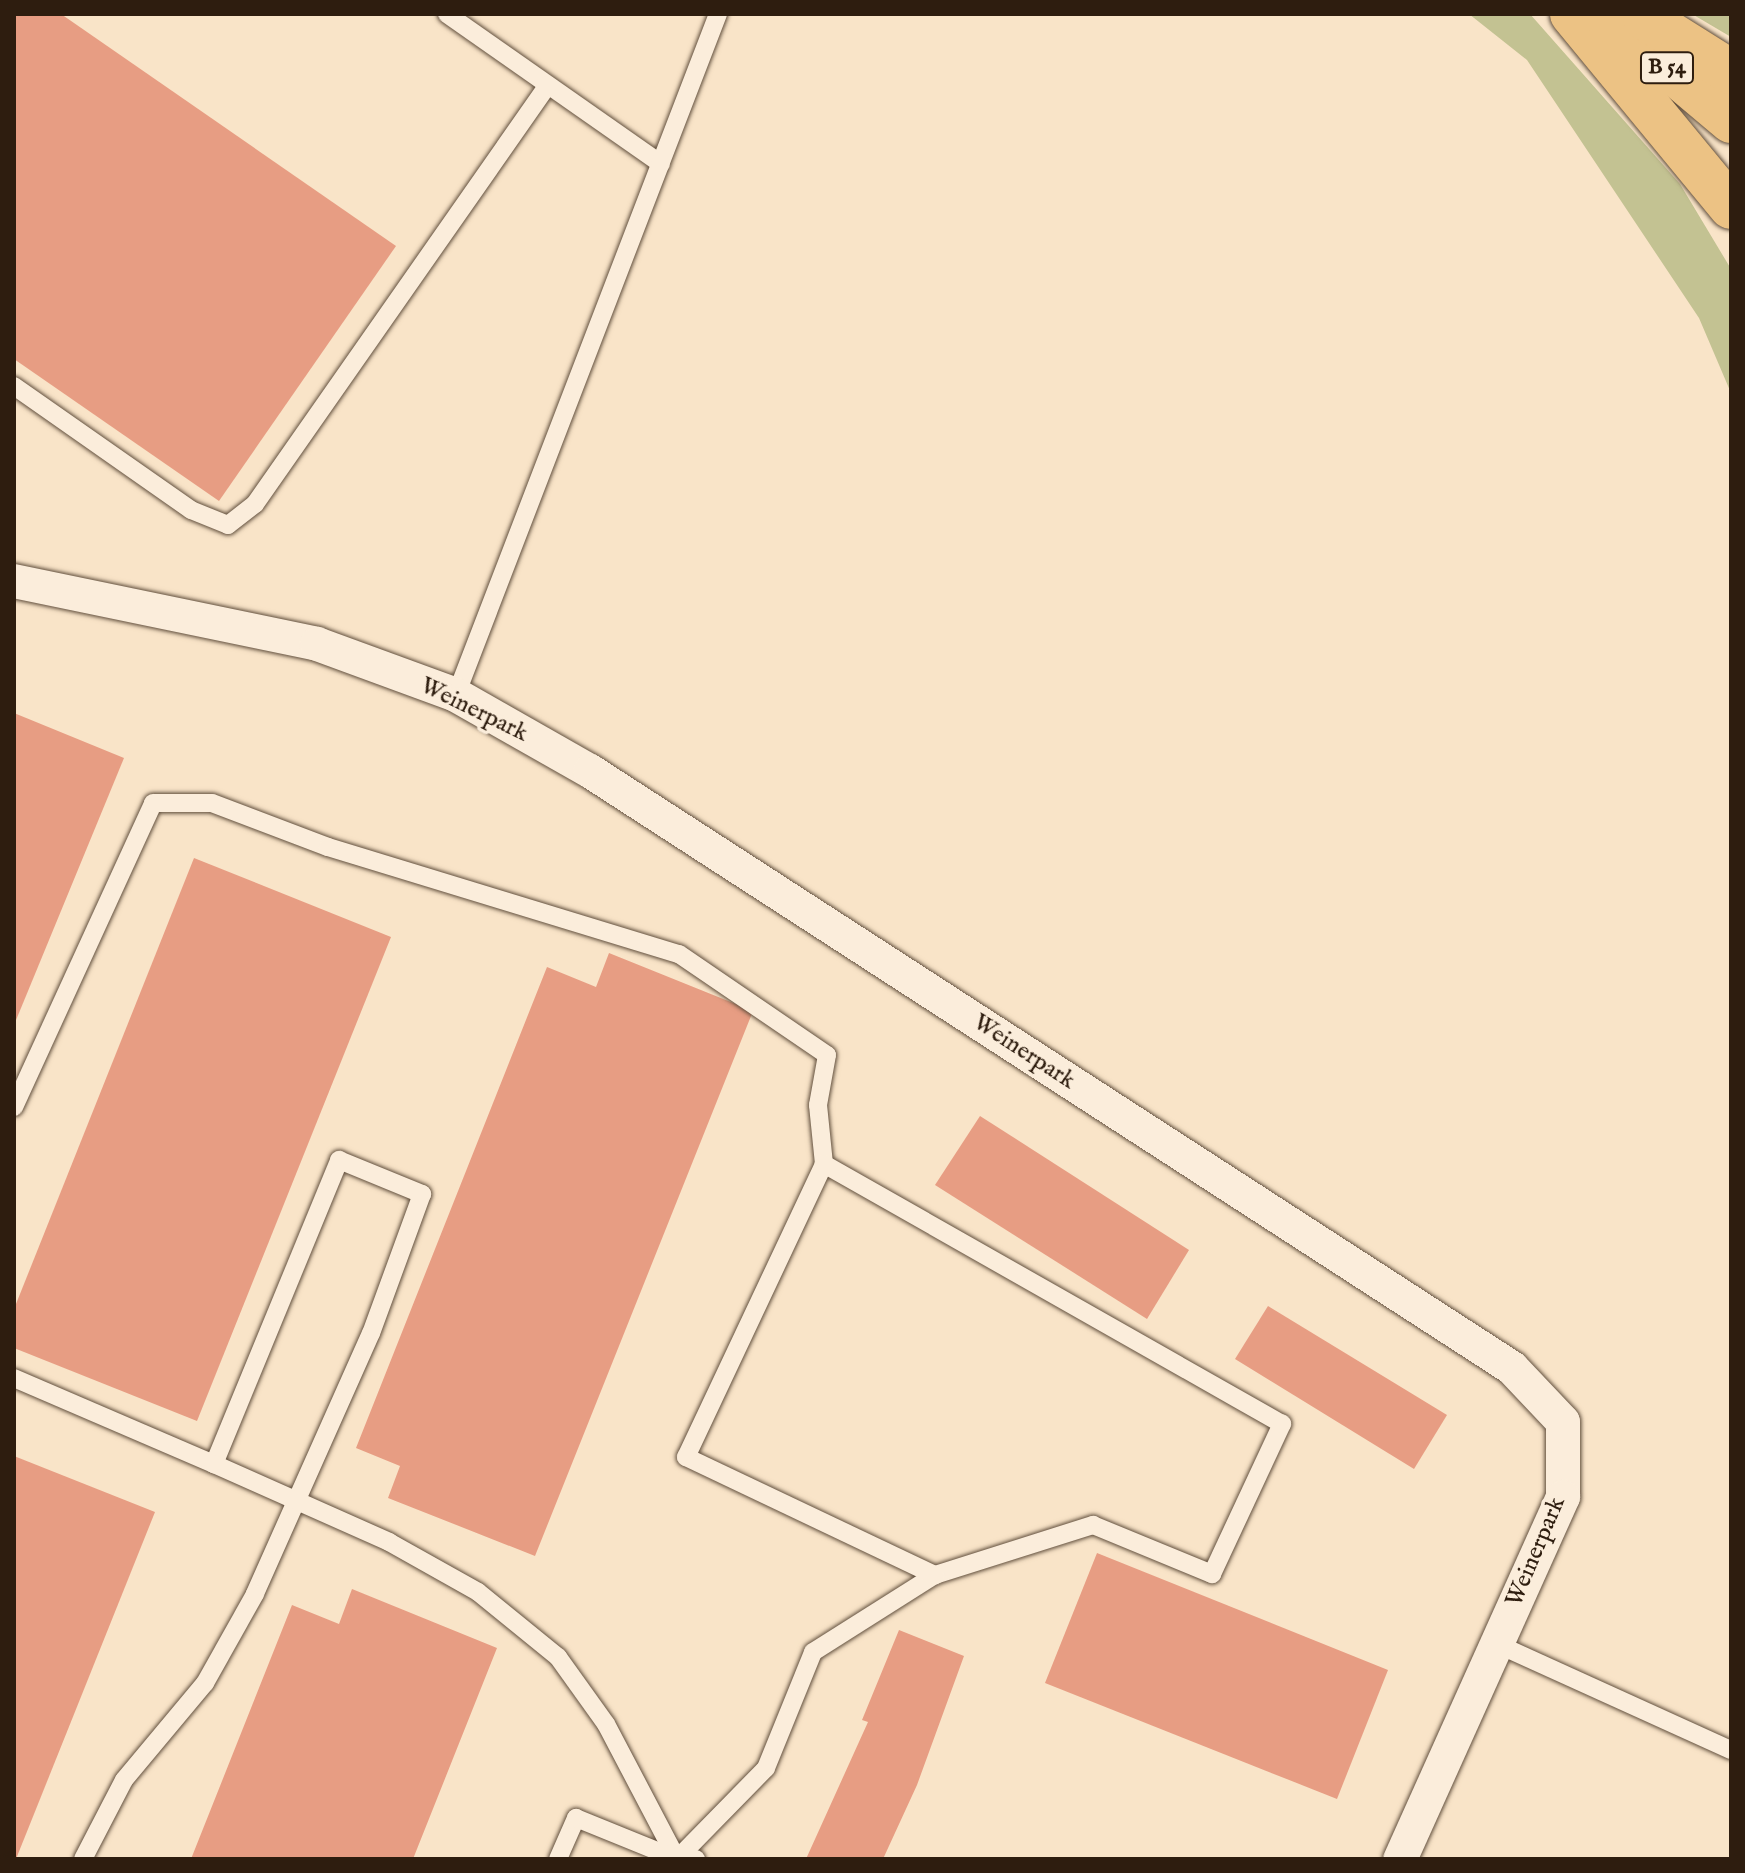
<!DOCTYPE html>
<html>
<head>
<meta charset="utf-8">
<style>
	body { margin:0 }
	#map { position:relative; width:1745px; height:1873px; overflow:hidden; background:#f9e4c8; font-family:"IM FELL English",serif }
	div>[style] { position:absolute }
	.green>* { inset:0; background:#c3c292 }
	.building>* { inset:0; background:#e79d83 }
	.roads { filter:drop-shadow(0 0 2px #614f3d) drop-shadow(0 0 2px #614f3d) }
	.service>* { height:18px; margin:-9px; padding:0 9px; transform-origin:9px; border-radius:9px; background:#fbeddb }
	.minor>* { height:34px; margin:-17px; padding:0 17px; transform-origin:17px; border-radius:17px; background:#fbeddb }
	.trunk>* { height:44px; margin:-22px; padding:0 22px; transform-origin:22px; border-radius:22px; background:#ecc284 }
	span { translate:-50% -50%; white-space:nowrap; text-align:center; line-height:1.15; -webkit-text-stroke:7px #fbeddb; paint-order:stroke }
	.shield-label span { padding:2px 6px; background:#fbeddb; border:2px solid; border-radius:6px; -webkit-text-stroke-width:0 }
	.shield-label { font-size:22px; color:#2e1d0f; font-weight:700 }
	.street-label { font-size:24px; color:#2e1d0f }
	.frame { position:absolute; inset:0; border:16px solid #2e1d0f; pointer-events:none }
</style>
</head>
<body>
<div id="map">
	<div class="green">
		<i style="clip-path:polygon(1469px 14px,1530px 14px,1680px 184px,1731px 269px,1731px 393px,1699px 318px,1527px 60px)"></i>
		<i style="clip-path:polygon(1692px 14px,1731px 14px,1731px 37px)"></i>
	</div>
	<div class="building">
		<i style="clip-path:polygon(14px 14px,61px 14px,396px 246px,219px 501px,14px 359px)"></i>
		<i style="clip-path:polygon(14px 713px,124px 758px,14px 1025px)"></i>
		<i style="clip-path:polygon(194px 858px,391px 937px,197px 1421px,14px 1348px,14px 1309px)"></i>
		<i style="clip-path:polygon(609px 953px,753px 1011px,535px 1556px,388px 1498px,400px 1466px,356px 1448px,547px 967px,596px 987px)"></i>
		<i style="clip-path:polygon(980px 1116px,1189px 1250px,1147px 1319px,935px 1185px)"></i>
		<i style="clip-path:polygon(1268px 1306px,1447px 1415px,1414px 1469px,1235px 1359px)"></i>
		<i style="clip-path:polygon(14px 1456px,155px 1512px,16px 1859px,14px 1859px)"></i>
		<i style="clip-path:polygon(1097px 1553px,1388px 1670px,1337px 1799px,1045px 1683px)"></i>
		<i style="clip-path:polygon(352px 1589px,497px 1648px,413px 1859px,191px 1859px,292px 1605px,339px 1624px)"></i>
		<i style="clip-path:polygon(899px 1630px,964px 1656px,917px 1785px,883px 1859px,806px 1859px,868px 1722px,862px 1720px)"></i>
	</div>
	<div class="roads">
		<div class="service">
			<i style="left:447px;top:14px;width:261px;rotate:35deg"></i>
			<i style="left:14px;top:386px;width:216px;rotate:35deg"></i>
			<i style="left:191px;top:510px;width:40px;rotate:22deg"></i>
			<i style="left:228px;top:525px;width:34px;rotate:-38deg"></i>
			<i style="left:255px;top:504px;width:511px;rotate:-55.04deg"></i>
			<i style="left:456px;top:695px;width:730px;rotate:-68.96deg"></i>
			<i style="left:14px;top:1107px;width:334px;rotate:-65.4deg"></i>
			<i style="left:153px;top:803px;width:59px"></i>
			<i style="left:212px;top:803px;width:124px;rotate:20.8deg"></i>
			<i style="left:328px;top:847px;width:367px;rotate:17deg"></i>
			<i style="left:679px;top:954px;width:179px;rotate:34.3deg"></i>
			<i style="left:827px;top:1055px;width:51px;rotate:100.2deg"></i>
			<i style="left:818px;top:1105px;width:59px;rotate:84.2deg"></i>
			<i style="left:14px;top:1378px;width:218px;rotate:23.3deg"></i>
			<i style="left:214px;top:1464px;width:329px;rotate:-67.6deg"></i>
			<i style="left:339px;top:1160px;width:90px;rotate:22.3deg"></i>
			<i style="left:422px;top:1194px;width:148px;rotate:110.1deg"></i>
			<i style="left:371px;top:1333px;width:286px;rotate:114deg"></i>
			<i style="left:255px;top:1594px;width:102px;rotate:119.3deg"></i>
			<i style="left:205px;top:1683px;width:126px;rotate:129.9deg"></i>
			<i style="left:124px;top:1780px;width:89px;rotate:117.4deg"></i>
			<i style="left:214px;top:1464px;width:192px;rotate:24deg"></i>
			<i style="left:389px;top:1542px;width:102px;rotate:29.3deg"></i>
			<i style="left:478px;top:1592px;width:103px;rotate:39.1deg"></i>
			<i style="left:558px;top:1657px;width:82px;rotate:54.4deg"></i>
			<i style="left:606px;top:1724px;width:153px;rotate:62.3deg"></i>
			<i style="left:1497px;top:1644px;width:257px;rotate:24.4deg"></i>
			<i style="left:558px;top:1859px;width:45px;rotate:-66.3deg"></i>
			<i style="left:576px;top:1818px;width:109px;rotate:22.1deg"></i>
			<i style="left:677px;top:1859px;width:19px"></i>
			<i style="left:677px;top:1859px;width:127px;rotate:-45.6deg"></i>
			<i style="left:766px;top:1768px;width:125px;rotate:-67.9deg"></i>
			<i style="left:813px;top:1652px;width:144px;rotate:-32.3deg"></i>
			<i style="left:935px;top:1575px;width:166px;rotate:-17.6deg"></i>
			<i style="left:1093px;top:1525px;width:129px;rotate:22.4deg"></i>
			<i style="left:1212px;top:1574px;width:166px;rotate:-65deg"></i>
			<i style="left:1282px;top:1424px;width:527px;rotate:-150.42deg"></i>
			<i style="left:824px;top:1164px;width:324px;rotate:115.2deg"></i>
			<i style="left:686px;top:1457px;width:276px;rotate:25.4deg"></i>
		</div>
		<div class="minor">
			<i style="left:14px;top:581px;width:309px;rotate:11.7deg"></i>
			<i style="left:317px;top:644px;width:148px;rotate:20.1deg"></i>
			<i style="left:456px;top:695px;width:154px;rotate:29.6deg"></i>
			<i style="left:590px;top:771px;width:1098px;rotate:32.92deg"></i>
			<i style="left:1512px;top:1368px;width:74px;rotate:46.6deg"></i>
			<i style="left:1563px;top:1422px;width:75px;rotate:90deg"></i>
			<i style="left:1563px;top:1497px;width:397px;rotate:114.2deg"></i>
		</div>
		<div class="trunk">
			<i style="left:1572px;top:14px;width:250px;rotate:50.5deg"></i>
			<i style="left:1604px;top:14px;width:166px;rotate:40.1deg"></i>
			<i style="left:1645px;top:18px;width:102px;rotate:32.1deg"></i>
		</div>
	</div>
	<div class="shield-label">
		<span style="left:1667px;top:68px">B 54</span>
	</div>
	<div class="street-label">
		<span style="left:474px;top:710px;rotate:26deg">Weinerpark</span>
		<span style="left:1024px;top:1052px;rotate:33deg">Weinerpark</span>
		<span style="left:1536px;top:1552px;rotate:-67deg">Weinerpark</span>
	</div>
	<div class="frame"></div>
</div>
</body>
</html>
